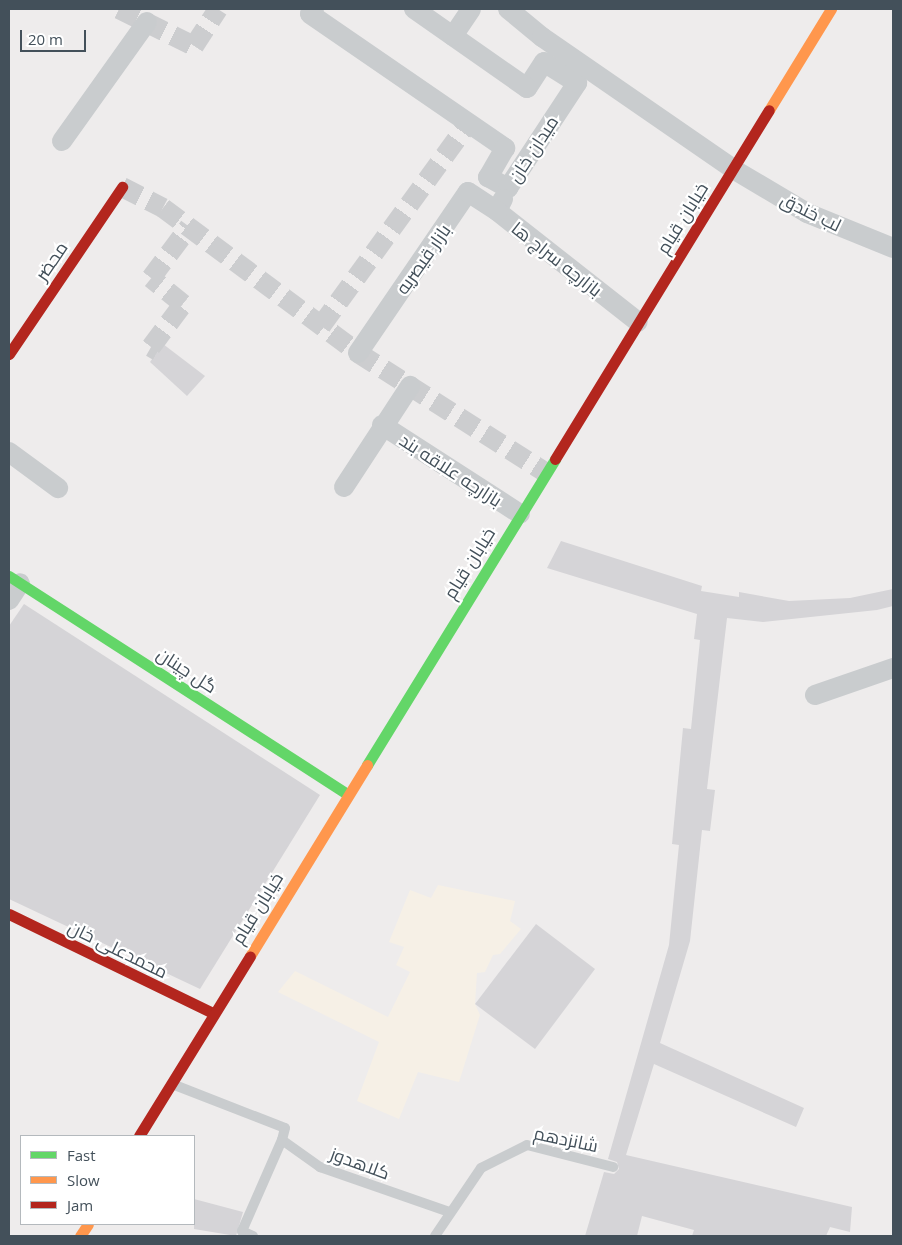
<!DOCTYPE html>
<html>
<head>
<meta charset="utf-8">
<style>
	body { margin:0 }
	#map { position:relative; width:902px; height:1245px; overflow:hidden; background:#eeecec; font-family:"Open Sans",Cairo,sans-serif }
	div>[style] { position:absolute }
	.commercial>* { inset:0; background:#f6f0e6 }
	.building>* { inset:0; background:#d5d4d7 }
	.street-tunnel>* { height:20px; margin-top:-10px; transform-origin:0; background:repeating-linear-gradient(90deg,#cccdcf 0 20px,transparent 0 30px) }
	.lane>* { height:10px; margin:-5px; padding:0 5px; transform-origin:5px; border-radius:5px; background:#c9ccce }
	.street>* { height:20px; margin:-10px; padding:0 10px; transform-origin:10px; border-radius:10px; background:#c9ccce }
	.fast>* { height:11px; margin:-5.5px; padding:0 5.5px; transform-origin:5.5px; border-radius:5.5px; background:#63d668 }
	.slow>* { height:11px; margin:-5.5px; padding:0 5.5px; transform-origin:5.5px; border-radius:5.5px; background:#ff974d }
	.jam>* { height:11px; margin:-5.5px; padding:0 5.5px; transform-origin:5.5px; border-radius:5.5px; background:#b3261e }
	span { translate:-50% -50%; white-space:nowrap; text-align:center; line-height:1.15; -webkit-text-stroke:4.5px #fff; paint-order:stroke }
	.street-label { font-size:18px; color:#43505a }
	.frame { position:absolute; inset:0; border:10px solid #43505a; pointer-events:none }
	.legend { position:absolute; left:20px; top:1135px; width:175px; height:90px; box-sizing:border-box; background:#fff; border:1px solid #b4b9bd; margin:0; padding:6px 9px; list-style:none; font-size:15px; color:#43505a }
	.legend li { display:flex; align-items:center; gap:10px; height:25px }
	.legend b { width:25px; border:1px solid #b4b9bd }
	.scale { position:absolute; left:20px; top:30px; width:66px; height:22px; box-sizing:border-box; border:2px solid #43505a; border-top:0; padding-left:6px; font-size:15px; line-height:18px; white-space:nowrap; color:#43505a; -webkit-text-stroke:4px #fff; paint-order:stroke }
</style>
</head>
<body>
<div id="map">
	<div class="commercial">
		<i style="clip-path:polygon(438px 885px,515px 901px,510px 921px,521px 929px,500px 954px,493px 955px,485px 972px,477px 973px,475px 1004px,480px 1015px,459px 1082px,418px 1072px,399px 1119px,357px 1101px,379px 1042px,278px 992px,295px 971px,388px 1017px,410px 972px,396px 965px,404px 947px,389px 942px,410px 890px,431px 898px)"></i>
	</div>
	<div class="building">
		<i style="clip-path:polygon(163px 344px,205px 376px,187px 396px,150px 362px)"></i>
		<i style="clip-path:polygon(561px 541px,702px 586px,701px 591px,739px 597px,739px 592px,789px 601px,850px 598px,893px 589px,893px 606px,877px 610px,763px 622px,727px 618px,707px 789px,715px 790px,710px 831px,702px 830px,690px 941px,660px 1043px,804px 1108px,796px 1127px,654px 1064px,626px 1155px,852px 1207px,850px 1232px,830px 1227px,826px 1236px,692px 1236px,694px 1230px,642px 1216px,637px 1236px,585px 1236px,604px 1172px,614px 1174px,619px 1169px,617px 1162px,608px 1159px,669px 945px,679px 845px,672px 844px,683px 728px,691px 729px,700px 640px,694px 639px,697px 614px,547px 568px)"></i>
		<i style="clip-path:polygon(24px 604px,320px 795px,200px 989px,9px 899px,9px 626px)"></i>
		<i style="clip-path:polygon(536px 924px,595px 969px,535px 1049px,475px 1004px)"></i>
		<i style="clip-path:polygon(194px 1199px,243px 1212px,236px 1236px,194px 1229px)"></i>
	</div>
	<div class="street-tunnel">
		<i style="left:119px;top:9px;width:84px;rotate:26.3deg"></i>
		<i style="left:194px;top:46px;width:44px;rotate:-57deg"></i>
		<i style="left:122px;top:187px;width:46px;rotate:27.1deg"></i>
		<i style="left:163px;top:208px;width:243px;rotate:36.6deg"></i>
		<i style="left:358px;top:353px;width:222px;rotate:32.5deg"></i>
		<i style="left:321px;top:326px;width:250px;rotate:-54deg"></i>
		<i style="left:158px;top:351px;width:8px;rotate:-150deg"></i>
		<i style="left:151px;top:347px;width:54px;rotate:-53.3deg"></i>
		<i style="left:183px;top:304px;width:41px;rotate:-140.9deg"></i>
		<i style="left:151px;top:278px;width:64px;rotate:-53.3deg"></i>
	</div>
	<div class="lane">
		<i style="left:172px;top:1084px;width:121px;rotate:21.3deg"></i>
		<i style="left:285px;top:1128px;width:12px;rotate:104deg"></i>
		<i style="left:282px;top:1140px;width:47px;rotate:35.4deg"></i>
		<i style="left:320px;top:1167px;width:137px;rotate:19.2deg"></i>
		<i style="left:253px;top:1236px;width:12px;rotate:-156deg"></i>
		<i style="left:242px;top:1231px;width:99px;rotate:-66.3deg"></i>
		<i style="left:435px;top:1236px;width:82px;rotate:-55.9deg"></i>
		<i style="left:481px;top:1168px;width:51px;rotate:-26.6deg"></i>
		<i style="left:527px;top:1145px;width:89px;rotate:14.3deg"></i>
	</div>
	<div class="street">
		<i style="left:314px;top:9px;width:6px;rotate:129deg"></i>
		<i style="left:310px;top:14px;width:237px;rotate:34.5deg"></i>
		<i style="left:505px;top:148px;width:34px;rotate:120deg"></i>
		<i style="left:488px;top:177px;width:23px;rotate:29deg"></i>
		<i style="left:508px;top:188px;width:126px;rotate:-56.7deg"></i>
		<i style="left:577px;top:83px;width:39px;rotate:-148deg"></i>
		<i style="left:544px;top:62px;width:31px;rotate:123deg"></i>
		<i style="left:527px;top:88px;width:138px;rotate:-145deg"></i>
		<i style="left:508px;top:9px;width:44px;rotate:39.5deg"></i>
		<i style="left:542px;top:37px;width:232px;rotate:34.6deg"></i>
		<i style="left:733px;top:169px;width:86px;rotate:30.7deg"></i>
		<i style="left:807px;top:213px;width:93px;rotate:22.1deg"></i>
		<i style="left:453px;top:36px;width:32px;rotate:-56deg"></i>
		<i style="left:62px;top:141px;width:146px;rotate:-54.5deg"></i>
		<i style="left:503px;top:199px;width:13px;rotate:117deg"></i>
		<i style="left:497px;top:211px;width:179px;rotate:38.2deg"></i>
		<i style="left:358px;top:353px;width:195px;rotate:-55.7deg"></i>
		<i style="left:468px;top:192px;width:35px;rotate:33deg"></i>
		<i style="left:382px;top:425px;width:164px;rotate:32.8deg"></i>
		<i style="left:9px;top:452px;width:61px;rotate:36.3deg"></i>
		<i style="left:344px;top:487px;width:121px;rotate:-56.8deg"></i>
		<i style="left:9px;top:600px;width:20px;rotate:-57deg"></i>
		<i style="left:815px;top:695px;width:83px;rotate:-19.1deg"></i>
	</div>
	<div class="fast">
		<i style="left:9px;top:576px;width:402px;rotate:32.8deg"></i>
		<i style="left:367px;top:765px;width:359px;rotate:-58.4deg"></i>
	</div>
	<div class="slow">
		<i style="left:769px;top:110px;width:119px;rotate:-58.5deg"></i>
		<i style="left:250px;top:956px;width:224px;rotate:-58.5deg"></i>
		<i style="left:80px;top:1236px;width:14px;rotate:-56deg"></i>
	</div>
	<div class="jam">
		<i style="left:9px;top:354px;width:202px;rotate:-55.9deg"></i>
		<i style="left:555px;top:459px;width:409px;rotate:-58.5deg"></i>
		<i style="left:9px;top:914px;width:227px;rotate:25.9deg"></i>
		<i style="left:139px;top:1136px;width:211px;rotate:-58.3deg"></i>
	</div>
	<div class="street-label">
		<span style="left:533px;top:149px;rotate:-57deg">میدان خان</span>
		<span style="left:811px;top:212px;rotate:26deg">لب خندق</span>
		<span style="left:682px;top:218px;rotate:-58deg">خیابان قیام</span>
		<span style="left:423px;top:259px;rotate:-55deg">بازار قیصریه</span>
		<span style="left:557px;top:259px;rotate:38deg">بازارچه سراچ ها</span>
		<span style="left:51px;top:261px;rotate:-56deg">محضر</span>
		<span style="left:451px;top:470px;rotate:33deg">بازارچه علاقه بند</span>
		<span style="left:469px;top:563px;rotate:-58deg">خیابان قیام</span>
		<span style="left:187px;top:670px;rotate:33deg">گل چینان</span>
		<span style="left:257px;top:908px;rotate:-58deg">خیابان قیام</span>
		<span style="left:118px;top:949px;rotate:26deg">محمدعلی خان</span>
		<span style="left:566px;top:1139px;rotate:12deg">شانزدهم</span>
		<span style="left:360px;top:1163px;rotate:20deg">کلاهدوز</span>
	</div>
	<div class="frame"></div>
	<ul class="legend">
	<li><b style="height:6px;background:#63d668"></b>Fast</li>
	<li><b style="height:6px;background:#ff974d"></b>Slow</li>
	<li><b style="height:6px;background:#b3261e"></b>Jam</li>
	</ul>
	<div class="scale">20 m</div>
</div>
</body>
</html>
